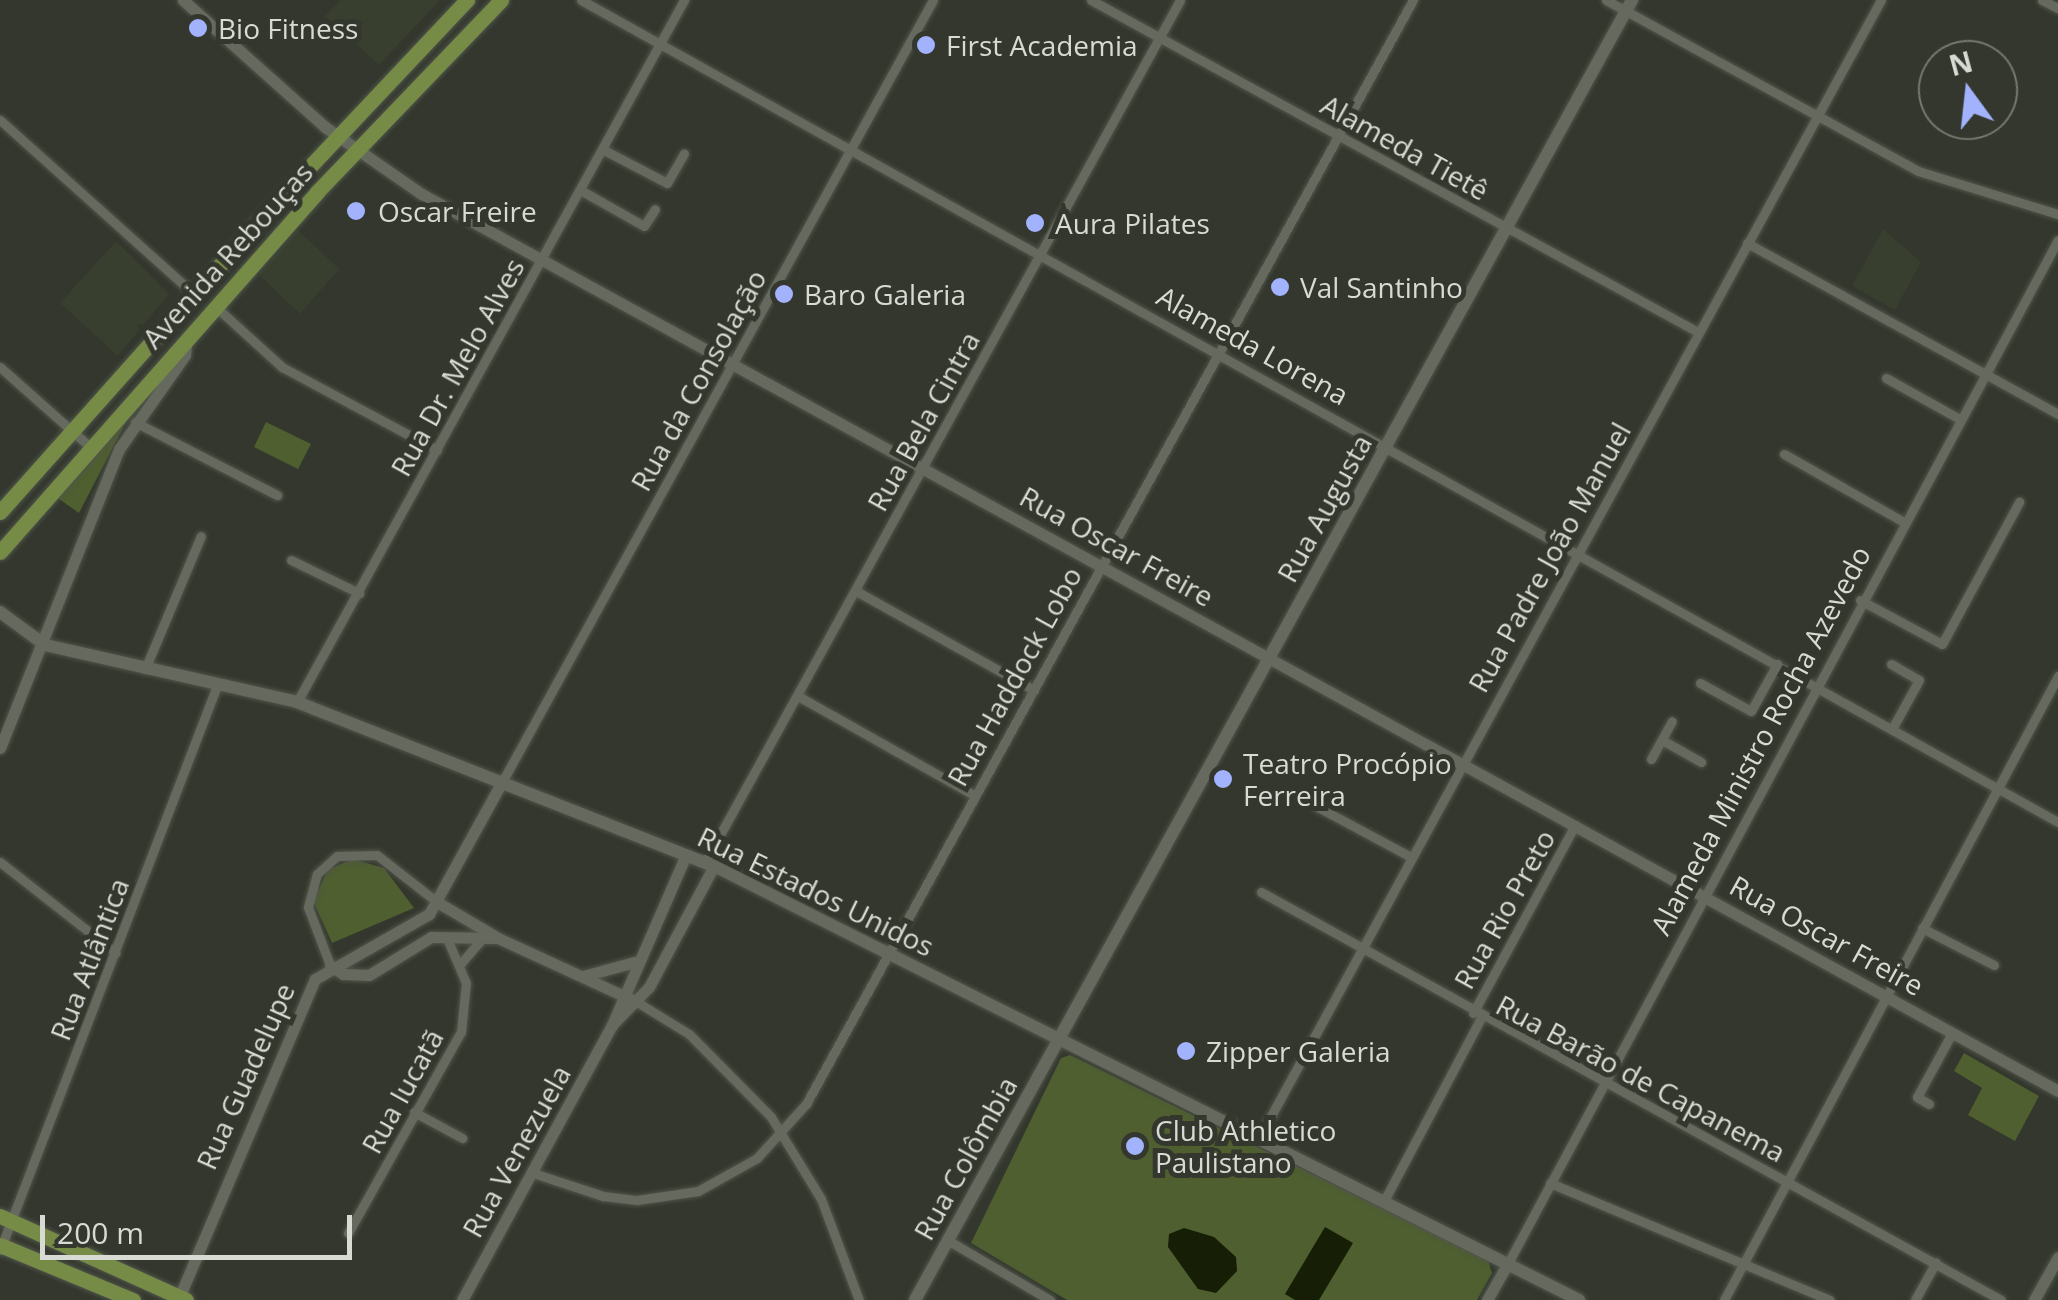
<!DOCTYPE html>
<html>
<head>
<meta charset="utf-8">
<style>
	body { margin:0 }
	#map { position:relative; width:2058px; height:1300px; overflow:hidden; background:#33372d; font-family:"Open Sans",sans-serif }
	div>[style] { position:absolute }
	.built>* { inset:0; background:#383f2e }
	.green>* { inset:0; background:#4f5f30 }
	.water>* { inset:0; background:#161e06 }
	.roads { filter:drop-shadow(0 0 2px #50544a) drop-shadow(0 0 2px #50544a) }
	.minor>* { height:9px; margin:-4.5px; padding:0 4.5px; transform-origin:4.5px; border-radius:4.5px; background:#666a5e }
	.tertiary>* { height:11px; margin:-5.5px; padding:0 5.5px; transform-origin:5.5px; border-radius:5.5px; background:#666a5e }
	.secondary>* { height:12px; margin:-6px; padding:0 6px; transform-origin:6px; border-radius:6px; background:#666a5e }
	.primary>* { height:15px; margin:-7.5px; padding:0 7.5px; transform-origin:7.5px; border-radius:7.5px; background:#768b46 }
	.dots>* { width:28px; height:28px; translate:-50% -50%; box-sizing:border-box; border:5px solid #33372d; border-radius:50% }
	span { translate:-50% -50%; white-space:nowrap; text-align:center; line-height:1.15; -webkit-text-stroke:10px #33372d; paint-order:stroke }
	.poi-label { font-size:28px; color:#d8dbd4 }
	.left { translate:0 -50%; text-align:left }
	.street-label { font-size:28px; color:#d8dbd4 }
	.north { position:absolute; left:1918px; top:40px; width:100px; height:100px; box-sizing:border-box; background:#33372d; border:2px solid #757970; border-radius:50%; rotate:345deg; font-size:28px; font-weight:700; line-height:40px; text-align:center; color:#d8dbd4 }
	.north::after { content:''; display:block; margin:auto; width:35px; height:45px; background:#a2b2fd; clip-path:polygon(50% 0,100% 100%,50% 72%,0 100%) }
	.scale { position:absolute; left:40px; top:1215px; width:312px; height:45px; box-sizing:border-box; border:5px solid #d8dbd4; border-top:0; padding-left:12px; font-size:30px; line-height:35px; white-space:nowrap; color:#d8dbd4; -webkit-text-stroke:8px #33372d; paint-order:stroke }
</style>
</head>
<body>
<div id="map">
	<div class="built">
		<i style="clip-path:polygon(341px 0,440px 0,379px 65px,325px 16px)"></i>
		<i style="clip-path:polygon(1883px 229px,1921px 262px,1895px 310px,1852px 286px)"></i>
		<i style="clip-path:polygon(298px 230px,339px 269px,300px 314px,259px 275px)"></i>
		<i style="clip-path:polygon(116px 241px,169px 294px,118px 356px,60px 303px)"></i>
	</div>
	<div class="green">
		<i style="clip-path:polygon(140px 395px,79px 513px,52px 494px)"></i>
		<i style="clip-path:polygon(266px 422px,311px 444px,298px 469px,254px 447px)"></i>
		<i style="clip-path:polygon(352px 859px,384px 868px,414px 908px,332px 943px,313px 901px,328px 870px)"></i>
		<i style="clip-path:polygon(1964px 1053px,2039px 1096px,2015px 1141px,1968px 1115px,1982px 1088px,1954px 1071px)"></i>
		<i style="clip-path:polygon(1070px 1055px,1488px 1260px,1492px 1273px,1477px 1300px,1067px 1300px,971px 1243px,1061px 1058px)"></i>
	</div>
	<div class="water">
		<i style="clip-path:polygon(1325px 1227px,1353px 1243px,1319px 1300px,1295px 1300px,1285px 1294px)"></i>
		<i style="clip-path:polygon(1184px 1228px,1214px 1237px,1236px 1257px,1237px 1271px,1216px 1293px,1198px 1289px,1168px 1247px,1169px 1234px)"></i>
	</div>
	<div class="roads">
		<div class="minor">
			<i style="left:581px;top:0;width:1690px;rotate:29.1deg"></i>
			<i style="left:1091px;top:0;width:692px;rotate:28.68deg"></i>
			<i style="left:1606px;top:0;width:356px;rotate:28.7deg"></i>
			<i style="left:1918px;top:171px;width:146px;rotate:17.1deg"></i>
			<i style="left:2042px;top:0;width:18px;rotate:27deg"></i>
			<i style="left:0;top:120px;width:259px;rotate:41.9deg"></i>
			<i style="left:604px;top:150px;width:71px;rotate:27.6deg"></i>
			<i style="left:667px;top:183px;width:34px;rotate:-60deg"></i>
			<i style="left:582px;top:191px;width:71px;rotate:29.4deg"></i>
			<i style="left:644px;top:226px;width:20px;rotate:-57deg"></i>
			<i style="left:1747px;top:243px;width:355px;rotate:28.8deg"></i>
			<i style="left:216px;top:307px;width:89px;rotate:42.3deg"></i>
			<i style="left:282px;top:367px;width:176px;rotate:28.2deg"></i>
			<i style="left:0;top:367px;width:120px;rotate:41.6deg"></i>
			<i style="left:1886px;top:378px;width:82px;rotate:29.1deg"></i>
			<i style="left:135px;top:422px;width:160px;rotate:27.2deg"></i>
			<i style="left:1784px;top:454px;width:136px;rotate:29.6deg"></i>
			<i style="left:291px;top:560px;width:76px;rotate:25.9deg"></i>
			<i style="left:856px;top:591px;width:204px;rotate:29.1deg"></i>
			<i style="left:1860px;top:600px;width:93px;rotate:28.2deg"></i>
			<i style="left:1942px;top:644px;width:162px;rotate:-61.5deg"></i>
			<i style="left:1891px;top:664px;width:32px;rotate:30deg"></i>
			<i style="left:1919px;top:680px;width:56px;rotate:118.9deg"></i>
			<i style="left:145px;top:669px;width:144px;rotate:-67.2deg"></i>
			<i style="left:1700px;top:683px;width:58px;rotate:28.8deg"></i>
			<i style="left:1751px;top:711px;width:54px;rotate:-61deg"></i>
			<i style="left:798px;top:696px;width:202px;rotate:29.4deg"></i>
			<i style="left:297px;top:702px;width:802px;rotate:-61.13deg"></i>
			<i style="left:1662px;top:740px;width:45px;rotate:29.4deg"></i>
			<i style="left:1651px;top:759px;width:43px;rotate:-61.1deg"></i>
			<i style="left:502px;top:782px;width:893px;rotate:-61.14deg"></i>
			<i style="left:1314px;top:805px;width:110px;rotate:28.2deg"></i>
			<i style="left:0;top:862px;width:147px;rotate:38.1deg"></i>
			<i style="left:705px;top:862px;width:984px;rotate:-61.14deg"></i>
			<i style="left:1261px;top:892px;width:845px;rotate:28.87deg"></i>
			<i style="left:1922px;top:928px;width:81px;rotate:27.2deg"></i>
			<i style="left:461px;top:963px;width:32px;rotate:-49deg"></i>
			<i style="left:330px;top:965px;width:62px;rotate:-110.8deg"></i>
			<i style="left:308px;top:907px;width:34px;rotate:-75deg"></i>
			<i style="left:317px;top:874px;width:27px;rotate:-42deg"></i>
			<i style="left:337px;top:856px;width:40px;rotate:-1.4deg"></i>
			<i style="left:377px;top:855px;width:76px;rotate:38.1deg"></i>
			<i style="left:637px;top:1002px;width:61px;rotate:31.6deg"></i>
			<i style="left:689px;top:1034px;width:117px;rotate:45.3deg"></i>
			<i style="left:771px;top:1117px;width:96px;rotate:58.6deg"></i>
			<i style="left:821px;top:1199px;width:108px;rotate:69.4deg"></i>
			<i style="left:1473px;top:1013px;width:214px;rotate:-61.5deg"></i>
			<i style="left:1929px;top:1104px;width:14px;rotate:-150deg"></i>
			<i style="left:1917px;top:1097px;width:73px;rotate:-61.3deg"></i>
			<i style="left:414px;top:1112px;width:55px;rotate:28.4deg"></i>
			<i style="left:1260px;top:1136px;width:1295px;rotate:-61.34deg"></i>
			<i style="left:533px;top:1173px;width:74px;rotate:18.2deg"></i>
			<i style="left:603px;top:1196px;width:34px;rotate:7deg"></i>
			<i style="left:637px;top:1200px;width:62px;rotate:-8.4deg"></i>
			<i style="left:698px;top:1191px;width:68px;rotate:-29.2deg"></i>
			<i style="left:757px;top:1158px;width:73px;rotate:-47.8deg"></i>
			<i style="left:806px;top:1104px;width:1260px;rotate:-61.2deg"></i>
			<i style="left:1550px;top:1183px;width:303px;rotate:22.7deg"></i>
			<i style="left:1384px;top:1201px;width:207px;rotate:-62.1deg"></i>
			<i style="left:348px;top:1233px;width:231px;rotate:-60.7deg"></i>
			<i style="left:461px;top:1032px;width:49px;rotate:-84.2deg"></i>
			<i style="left:466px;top:983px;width:51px;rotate:-113.1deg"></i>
			<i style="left:949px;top:1241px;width:117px;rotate:30.3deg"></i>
			<i style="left:0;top:1250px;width:607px;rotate:-68.97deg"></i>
			<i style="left:1508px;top:1263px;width:1161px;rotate:-61.74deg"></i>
			<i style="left:1724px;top:1300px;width:708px;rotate:-61.84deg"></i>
			<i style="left:1915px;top:1300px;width:43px;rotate:-61.1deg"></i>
		</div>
		<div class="tertiary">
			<i style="left:183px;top:0;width:191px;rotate:41.8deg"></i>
			<i style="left:325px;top:127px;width:116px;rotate:34.8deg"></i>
			<i style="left:420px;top:193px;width:1868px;rotate:28.73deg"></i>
			<i style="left:0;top:748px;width:322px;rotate:-68.3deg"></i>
			<i style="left:119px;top:449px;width:115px;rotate:-54.9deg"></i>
			<i style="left:185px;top:355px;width:18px;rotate:-84deg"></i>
			<i style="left:437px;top:902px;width:71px;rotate:30.5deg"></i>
			<i style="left:498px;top:938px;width:153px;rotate:24.7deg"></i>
			<i style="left:330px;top:965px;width:16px;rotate:35deg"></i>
			<i style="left:343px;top:974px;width:26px;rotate:2deg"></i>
			<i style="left:369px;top:975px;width:73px;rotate:-31.5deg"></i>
			<i style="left:431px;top:937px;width:65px;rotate:0.9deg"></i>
			<i style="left:583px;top:976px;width:54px;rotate:-15.1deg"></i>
			<i style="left:612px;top:1025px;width:53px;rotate:-45.8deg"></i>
			<i style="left:649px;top:987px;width:137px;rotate:-61.8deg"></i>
			<i style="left:178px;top:1300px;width:349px;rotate:-66.9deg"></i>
			<i style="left:315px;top:979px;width:131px;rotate:-29.7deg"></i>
			<i style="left:429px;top:914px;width:151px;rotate:-61.1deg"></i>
			<i style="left:462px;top:1300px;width:313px;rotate:-61.4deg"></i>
			<i style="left:612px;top:1025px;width:185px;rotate:-66.5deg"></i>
			<i style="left:1487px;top:1300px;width:43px;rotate:-60.4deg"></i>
			<i style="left:2034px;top:1300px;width:49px;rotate:-60.8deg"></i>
		</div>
		<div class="secondary">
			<i style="left:0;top:612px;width:56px;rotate:36.3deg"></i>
			<i style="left:45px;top:645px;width:258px;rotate:12.7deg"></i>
			<i style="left:297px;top:702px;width:448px;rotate:21.5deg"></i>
			<i style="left:714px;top:866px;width:968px;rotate:26.64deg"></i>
			<i style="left:915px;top:1300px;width:1485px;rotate:-61.12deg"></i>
		</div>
		<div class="primary">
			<i style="left:0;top:512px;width:404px;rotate:-48.3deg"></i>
			<i style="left:269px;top:210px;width:289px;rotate:-46.7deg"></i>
			<i style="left:0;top:552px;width:480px;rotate:-48.6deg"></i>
			<i style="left:317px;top:192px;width:266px;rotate:-46.2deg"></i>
			<i style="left:0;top:1216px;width:204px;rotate:24.3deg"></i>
			<i style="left:0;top:1245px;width:144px;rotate:22.5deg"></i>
		</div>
	</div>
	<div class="dots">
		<i style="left:198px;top:28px;background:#a2b2fd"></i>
		<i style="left:926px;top:45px;background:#a2b2fd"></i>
		<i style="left:356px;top:211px;background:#a2b2fd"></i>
		<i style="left:1035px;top:223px;background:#a2b2fd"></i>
		<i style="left:1280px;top:287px;background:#a2b2fd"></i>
		<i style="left:784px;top:294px;background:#a2b2fd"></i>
		<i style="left:1223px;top:779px;background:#a2b2fd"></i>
		<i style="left:1186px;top:1051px;background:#a2b2fd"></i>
		<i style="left:1135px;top:1146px;background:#a2b2fd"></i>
	</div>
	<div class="poi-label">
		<span class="left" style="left:218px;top:28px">Bio Fitness</span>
		<span class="left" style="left:946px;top:45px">First Academia</span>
		<span class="left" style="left:378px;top:211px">Oscar Freire</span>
		<span class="left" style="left:1055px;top:223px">Aura Pilates</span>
		<span class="left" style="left:1300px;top:287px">Val Santinho</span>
		<span class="left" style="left:804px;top:294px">Baro Galeria</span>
		<span class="left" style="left:1243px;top:779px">Teatro Procópio<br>Ferreira</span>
		<span class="left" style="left:1206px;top:1051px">Zipper Galeria</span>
		<span class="left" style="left:1155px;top:1146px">Club Athletico<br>Paulistano</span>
	</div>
	<div class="street-label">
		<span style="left:1405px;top:147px;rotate:29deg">Alameda Tietê</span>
		<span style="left:227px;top:255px;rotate:-48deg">Avenida Rebouças</span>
		<span style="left:1253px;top:345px;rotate:29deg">Alameda Lorena</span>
		<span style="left:457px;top:367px;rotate:-61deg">Rua Dr. Melo Alves</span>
		<span style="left:698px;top:380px;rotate:-61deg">Rua da Consolação</span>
		<span style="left:923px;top:421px;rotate:-61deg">Rua Bela Cintra</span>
		<span style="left:1324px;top:508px;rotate:-61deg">Rua Augusta</span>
		<span style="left:1117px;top:546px;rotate:29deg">Rua Oscar Freire</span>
		<span style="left:1549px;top:557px;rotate:-61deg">Rua Padre João Manuel</span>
		<span style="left:1014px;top:676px;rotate:-61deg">Rua Haddock Lobo</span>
		<span style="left:1760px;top:740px;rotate:-62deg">Alameda Ministro Rocha Azevedo</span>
		<span style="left:816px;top:891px;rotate:26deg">Rua Estados Unidos</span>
		<span style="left:1504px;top:909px;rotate:-61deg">Rua Rio Preto</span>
		<span style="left:1827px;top:935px;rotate:29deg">Rua Oscar Freire</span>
		<span style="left:89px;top:959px;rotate:-69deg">Rua Atlântica</span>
		<span style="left:245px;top:1076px;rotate:-66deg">Rua Guadelupe</span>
		<span style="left:1641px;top:1078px;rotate:28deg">Rua Barão de Capanema</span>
		<span style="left:402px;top:1091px;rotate:-61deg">Rua Iucatã</span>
		<span style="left:516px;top:1151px;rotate:-61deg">Rua Venezuela</span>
		<span style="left:965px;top:1158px;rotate:-61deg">Rua Colômbia</span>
	</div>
	<div class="north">N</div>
	<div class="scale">200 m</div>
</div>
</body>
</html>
